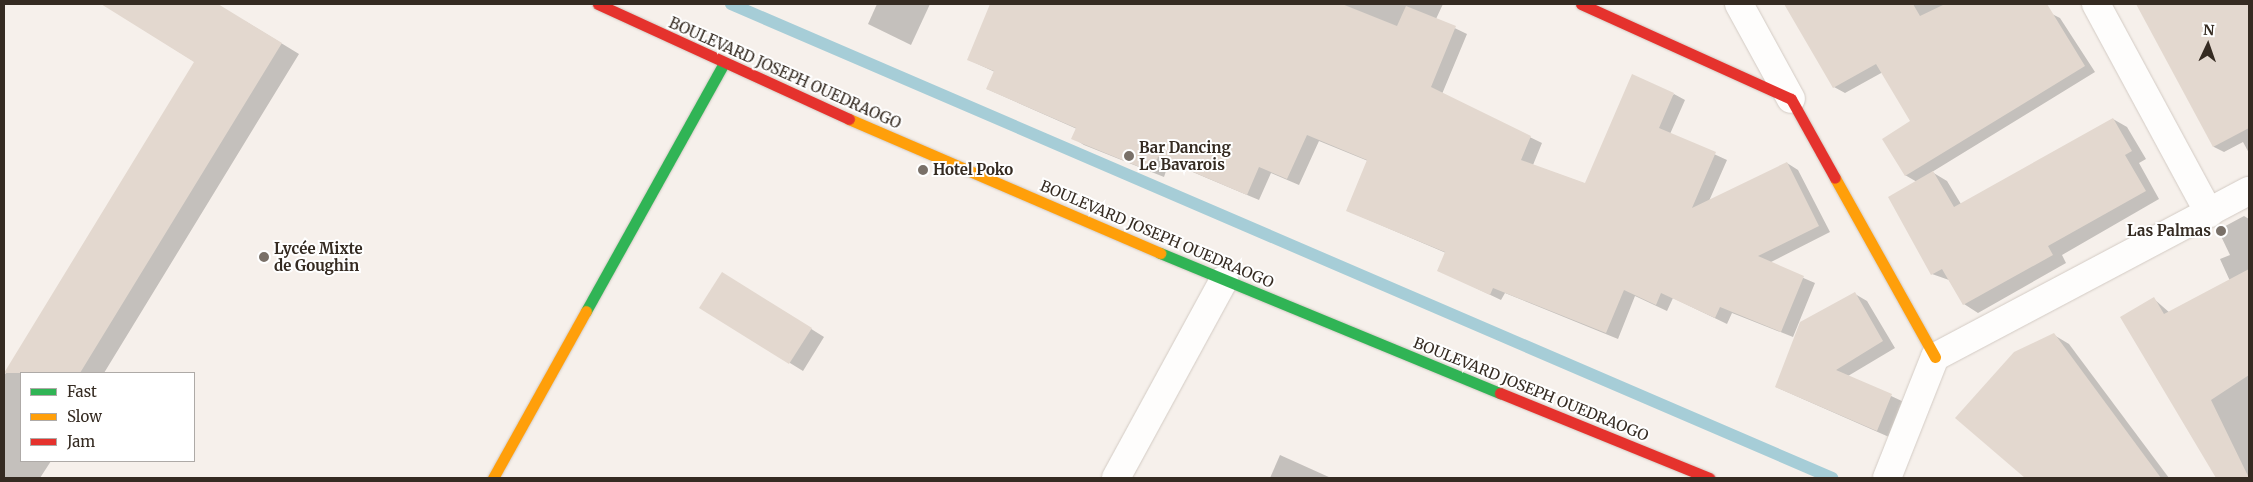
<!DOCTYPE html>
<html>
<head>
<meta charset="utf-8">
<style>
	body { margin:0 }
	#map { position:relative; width:2253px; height:482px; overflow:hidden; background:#f6f0eb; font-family:Merriweather,serif }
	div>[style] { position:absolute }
	.shadow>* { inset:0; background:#0003 }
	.stream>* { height:12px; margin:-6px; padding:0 6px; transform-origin:6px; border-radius:6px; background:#a6cdd7 }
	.building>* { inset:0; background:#e3d8cf }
	.roads { filter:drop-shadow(0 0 1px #d3cbc4) drop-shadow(0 0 1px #d3cbc4) }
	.street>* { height:28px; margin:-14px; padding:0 14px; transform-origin:14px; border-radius:14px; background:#fefdfc }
	.fast>* { height:11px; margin:-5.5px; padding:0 5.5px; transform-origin:5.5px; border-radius:5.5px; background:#30b455 }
	.slow>* { height:11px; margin:-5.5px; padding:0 5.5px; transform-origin:5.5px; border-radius:5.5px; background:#ff9f0a }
	.jam>* { height:11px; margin:-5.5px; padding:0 5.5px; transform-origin:5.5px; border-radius:5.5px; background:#e5322d }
	.dots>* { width:14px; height:14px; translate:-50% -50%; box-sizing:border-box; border:2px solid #fff; border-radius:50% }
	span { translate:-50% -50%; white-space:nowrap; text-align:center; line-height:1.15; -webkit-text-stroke:4px #fff; paint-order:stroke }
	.street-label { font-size:15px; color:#352b22 }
	.poi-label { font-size:15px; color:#352b22; font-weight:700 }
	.left { translate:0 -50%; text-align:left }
	.right { translate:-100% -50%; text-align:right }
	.frame { position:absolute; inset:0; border:5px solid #352b22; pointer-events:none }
	.legend { position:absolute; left:20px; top:372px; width:175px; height:90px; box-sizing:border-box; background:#fff; border:1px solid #aeaaa7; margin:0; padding:6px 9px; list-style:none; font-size:15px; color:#352b22 }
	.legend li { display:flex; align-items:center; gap:10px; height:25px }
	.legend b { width:25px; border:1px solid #aeaaa7 }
	.north { position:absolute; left:2183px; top:20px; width:50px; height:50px; -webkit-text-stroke:4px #fff; paint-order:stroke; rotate:3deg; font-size:14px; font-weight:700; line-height:20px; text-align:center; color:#352b22 }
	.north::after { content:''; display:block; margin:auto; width:18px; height:22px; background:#352b22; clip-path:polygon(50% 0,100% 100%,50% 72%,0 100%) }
</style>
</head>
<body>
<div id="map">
	<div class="shadow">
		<i style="clip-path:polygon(103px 4px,203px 4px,223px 16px,245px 21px,299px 54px,104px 373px,21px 373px,21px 461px,51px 461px,40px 478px,4px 478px,4px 376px,195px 62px)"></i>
		<i style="clip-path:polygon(877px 4px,930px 4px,911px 45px,868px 24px)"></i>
		<i style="clip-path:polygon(992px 4px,1211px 4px,1226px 10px,1228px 4px,1443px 4px,1436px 19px,1467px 34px,1442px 94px,1542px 143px,1533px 165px,1586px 184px,1674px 94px,1685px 100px,1670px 134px,1727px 160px,1709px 201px,1787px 163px,1798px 170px,1830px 232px,1769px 263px,1815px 283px,1793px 337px,1732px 313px,1727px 324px,1673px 298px,1667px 311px,1635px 296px,1618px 339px,1505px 293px,1501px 300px,1438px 270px,1446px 253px,1348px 211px,1368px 161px,1319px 141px,1299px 185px,1271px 173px,1259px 200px,1169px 162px,1164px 177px,1084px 145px,1073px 138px,1077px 129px,987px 89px,995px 72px,969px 60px)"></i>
		<i style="clip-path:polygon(1787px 4px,2043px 4px,2048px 12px,2060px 18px,2095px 72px,1932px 172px,1947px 181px,1961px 204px,2113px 119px,2127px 127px,2146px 159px,2139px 163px,2159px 199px,2062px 255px,2066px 263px,1978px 313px,1964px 304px,1949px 280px,1932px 274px,1917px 182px,1905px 175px,1912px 122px,1883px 72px,1845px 93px,1834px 87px)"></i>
		<i style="clip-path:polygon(2137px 4px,2249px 4px,2249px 153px,2243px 142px,2224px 152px,2214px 147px)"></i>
		<i style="clip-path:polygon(2244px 216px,2249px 219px,2249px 478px,2217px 478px,2122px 318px,2154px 299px,2170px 313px,2230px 281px,2220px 259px,2230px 255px,2218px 230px)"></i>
		<i style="clip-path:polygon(735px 281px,824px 337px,803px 371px,790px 363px)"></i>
		<i style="clip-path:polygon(1855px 294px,1867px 301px,1895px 348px,1848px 376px,1904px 402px,1889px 437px,1776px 387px)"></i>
		<i style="clip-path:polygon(2054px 335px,2069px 344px,2169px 478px,2027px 478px,1957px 418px)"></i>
		<i style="clip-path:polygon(1280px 455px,1331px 478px,1270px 478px)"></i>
	</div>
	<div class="stream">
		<i style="left:731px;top:4px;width:1199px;rotate:23.29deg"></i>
	</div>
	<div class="building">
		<i style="clip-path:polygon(101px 4px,218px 4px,282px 43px,80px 373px,4px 373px,194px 62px)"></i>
		<i style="clip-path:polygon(990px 4px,1342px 4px,1397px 26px,1406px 6px,1456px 26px,1431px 87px,1531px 136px,1521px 160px,1585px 183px,1632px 74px,1674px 93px,1659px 128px,1716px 152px,1692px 208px,1787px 162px,1819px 226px,1758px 256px,1804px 276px,1781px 332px,1720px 307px,1715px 318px,1661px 293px,1656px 305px,1624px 290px,1606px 333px,1493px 288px,1490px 295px,1437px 271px,1445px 252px,1346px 211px,1367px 160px,1307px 135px,1287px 179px,1259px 167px,1247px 195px,1158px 157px,1152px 172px,1071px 139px,1076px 128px,986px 89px,994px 71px,967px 60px)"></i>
		<i style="clip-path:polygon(1784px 4px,1913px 4px,1920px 16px,1945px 4px,2047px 4px,2085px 66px,1905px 176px,1882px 139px,1910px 121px,1876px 64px,1833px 88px)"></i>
		<i style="clip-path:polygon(2136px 4px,2249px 4px,2249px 128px,2213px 147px)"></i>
		<i style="clip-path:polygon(2113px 118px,2132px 151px,2125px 155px,2146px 191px,2048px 246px,2053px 255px,1963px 305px,1942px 269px,1931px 275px,1888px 197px,1933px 171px,1954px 207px)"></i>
		<i style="clip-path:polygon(2249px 269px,2249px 375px,2211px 400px,2249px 478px,2216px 478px,2120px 317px,2154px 297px,2164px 314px)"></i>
		<i style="clip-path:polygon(722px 272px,812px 328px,789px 364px,699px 308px)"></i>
		<i style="clip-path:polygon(1855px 292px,1883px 341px,1836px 370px,1892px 394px,1877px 431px,1775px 387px,1800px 322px)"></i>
		<i style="clip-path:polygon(2054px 333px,2161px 478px,2025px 478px,1955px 418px,2014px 352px)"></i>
	</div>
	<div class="roads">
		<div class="street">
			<i style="left:1739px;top:4px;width:108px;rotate:61.3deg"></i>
			<i style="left:2096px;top:4px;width:238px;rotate:61.6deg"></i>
			<i style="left:1116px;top:478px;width:226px;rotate:-61.4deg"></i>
			<i style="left:1887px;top:478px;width:130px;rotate:-68.4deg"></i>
			<i style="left:1935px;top:357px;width:355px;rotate:-27.9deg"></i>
		</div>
		<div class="fast">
			<i style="left:1160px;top:253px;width:368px;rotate:22.4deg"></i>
			<i style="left:586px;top:311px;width:282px;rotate:-60.9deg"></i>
		</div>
		<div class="slow">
			<i style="left:849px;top:119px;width:339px;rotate:23.3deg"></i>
			<i style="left:1835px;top:178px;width:205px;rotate:60.8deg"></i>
			<i style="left:493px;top:478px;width:191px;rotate:-60.9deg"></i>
		</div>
		<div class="jam">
			<i style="left:598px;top:4px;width:276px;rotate:24.6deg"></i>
			<i style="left:1581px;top:4px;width:230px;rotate:24.3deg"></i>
			<i style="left:1791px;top:99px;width:90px;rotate:60.9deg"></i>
			<i style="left:1500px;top:393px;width:226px;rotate:22.1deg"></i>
		</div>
	</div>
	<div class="dots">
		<i style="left:1129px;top:156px;background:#797068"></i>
		<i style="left:923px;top:170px;background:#797068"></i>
		<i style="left:2221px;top:231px;background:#797068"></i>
		<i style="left:264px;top:257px;background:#797068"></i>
	</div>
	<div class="street-label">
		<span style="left:785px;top:73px;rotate:24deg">BOULEVARD JOSEPH OUEDRAOGO</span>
		<span style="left:1157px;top:234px;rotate:23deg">BOULEVARD JOSEPH OUEDRAOGO</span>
		<span style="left:1531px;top:389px;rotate:22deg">BOULEVARD JOSEPH OUEDRAOGO</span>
	</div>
	<div class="poi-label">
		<span class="left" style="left:1139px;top:156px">Bar Dancing<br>Le Bavarois</span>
		<span class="left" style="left:933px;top:170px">Hotel Poko</span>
		<span class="right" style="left:2211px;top:231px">Las Palmas</span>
		<span class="left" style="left:274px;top:257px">Lycée Mixte<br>de Goughin</span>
	</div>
	<div class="frame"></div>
	<ul class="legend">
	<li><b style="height:6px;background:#30b455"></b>Fast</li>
	<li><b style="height:6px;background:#ff9f0a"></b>Slow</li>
	<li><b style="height:6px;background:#e5322d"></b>Jam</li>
	</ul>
	<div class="north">N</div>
</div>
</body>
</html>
